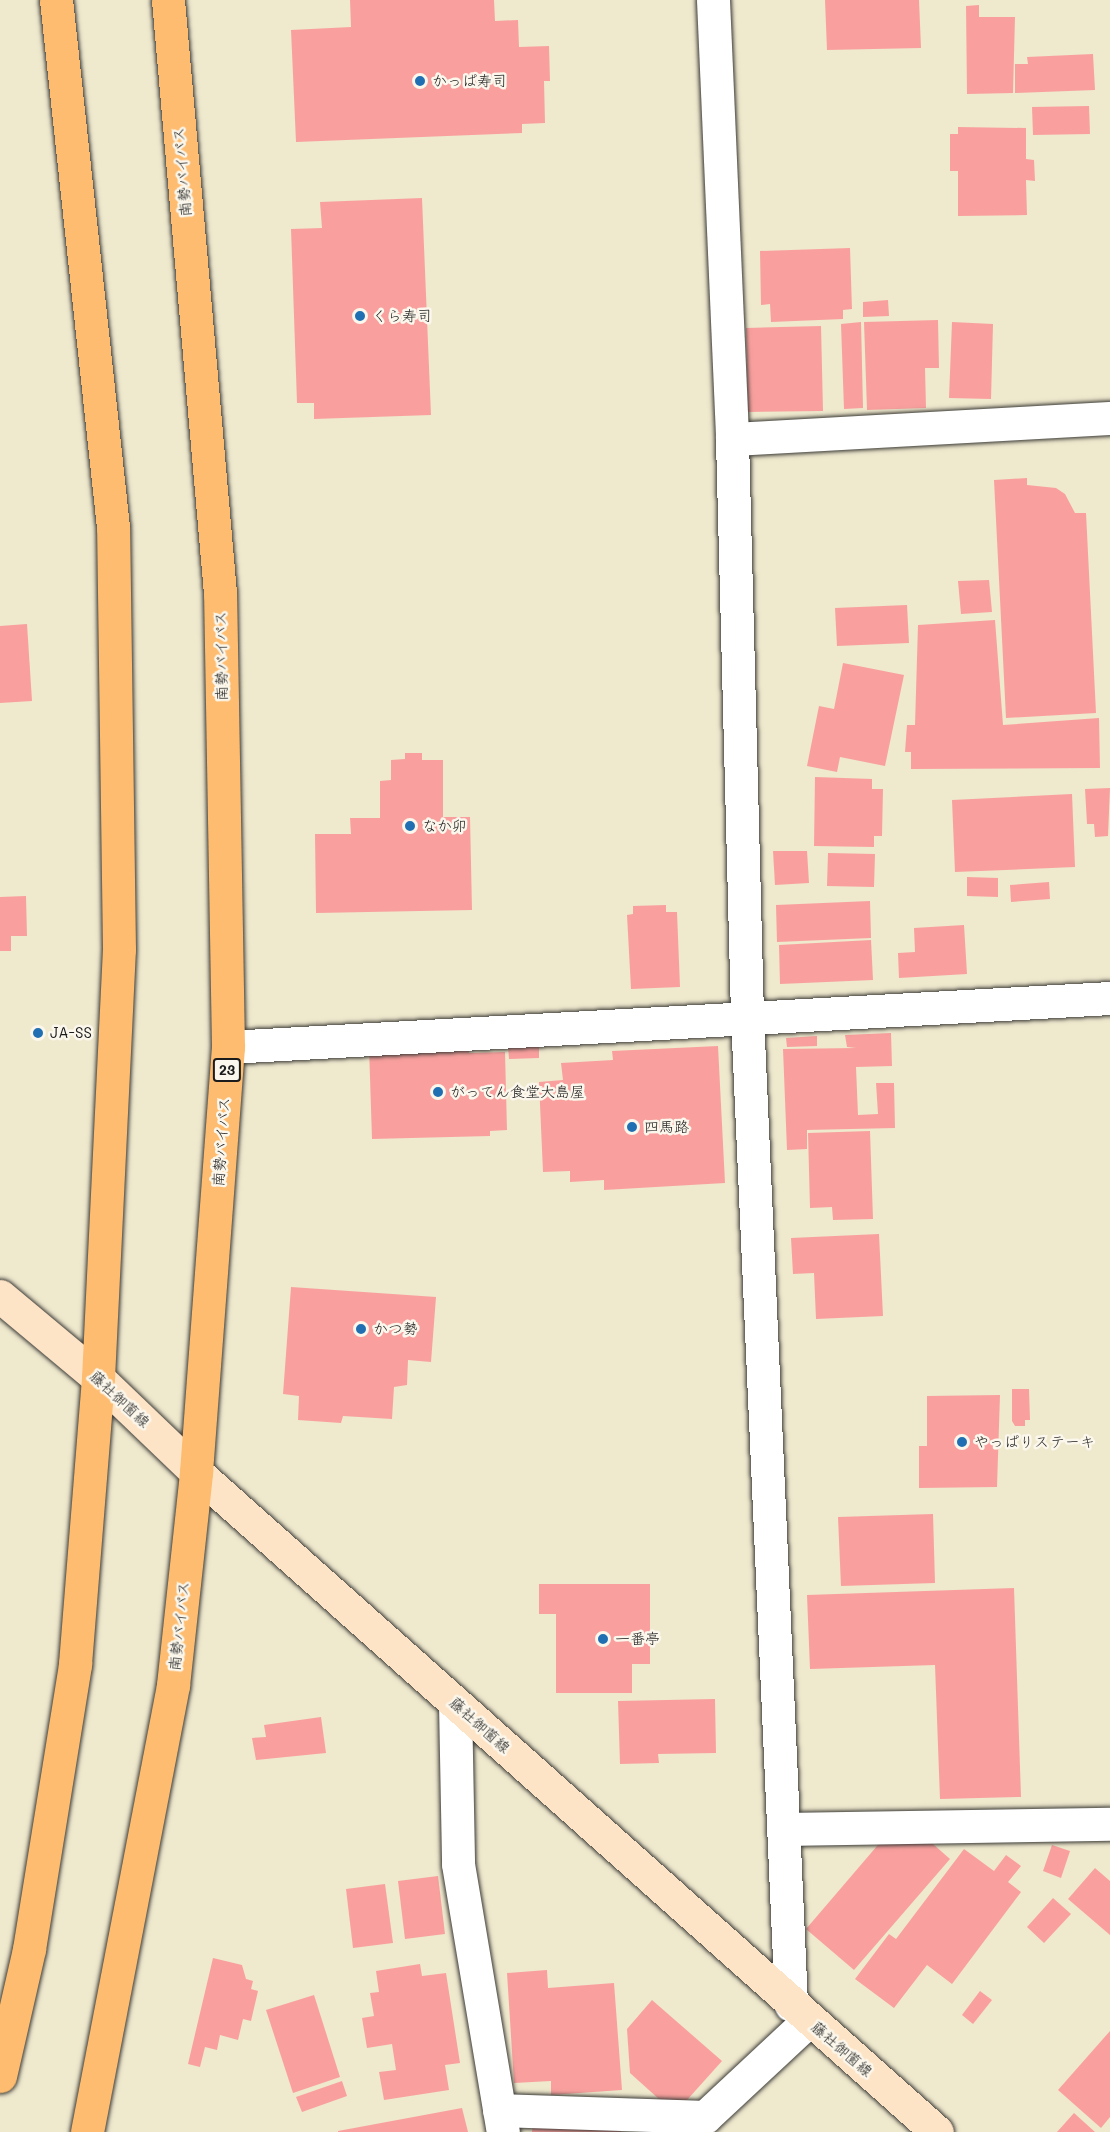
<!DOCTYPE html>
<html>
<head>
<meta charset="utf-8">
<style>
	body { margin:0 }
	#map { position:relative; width:1110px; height:2132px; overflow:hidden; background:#efe9ce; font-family:Mali,"Klee One",sans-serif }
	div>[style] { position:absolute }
	.building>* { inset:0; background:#f9a09e }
	.roads { filter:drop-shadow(0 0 2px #3c3b37) drop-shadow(0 0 2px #3c3b37) }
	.street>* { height:33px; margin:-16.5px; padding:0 16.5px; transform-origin:16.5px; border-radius:16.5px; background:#fff }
	.secondary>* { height:33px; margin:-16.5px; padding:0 16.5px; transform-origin:16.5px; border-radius:16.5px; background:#fee4c6 }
	.highway>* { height:33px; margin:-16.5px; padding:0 16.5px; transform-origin:16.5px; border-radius:16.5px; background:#fdbc70 }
	.dots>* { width:16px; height:16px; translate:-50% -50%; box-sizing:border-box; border:3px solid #fbf7ec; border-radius:50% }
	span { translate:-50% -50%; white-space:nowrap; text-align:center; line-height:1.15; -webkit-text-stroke:5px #fbf7ec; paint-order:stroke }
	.shield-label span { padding:2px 4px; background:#fbf7ec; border:2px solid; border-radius:4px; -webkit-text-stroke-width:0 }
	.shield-label { font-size:14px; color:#1c1c1c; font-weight:700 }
	.poi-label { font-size:15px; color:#1c1c1c }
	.left { translate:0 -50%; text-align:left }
	.street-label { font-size:15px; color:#1c1c1c }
</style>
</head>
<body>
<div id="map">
	<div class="building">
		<i style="clip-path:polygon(350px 0,494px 0,495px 21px,518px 20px,519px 47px,549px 46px,550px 81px,544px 81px,545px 123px,522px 124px,522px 133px,296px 142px,291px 30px,351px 27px)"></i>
		<i style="clip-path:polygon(825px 0,919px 0,921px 48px,827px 50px)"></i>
		<i style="clip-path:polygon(979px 5px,979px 17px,1015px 17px,1013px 93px,967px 94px,966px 6px)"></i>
		<i style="clip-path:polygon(1093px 54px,1095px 90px,1015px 93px,1015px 64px,1028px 64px,1027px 57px)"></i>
		<i style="clip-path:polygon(1089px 106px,1090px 134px,1033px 135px,1032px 107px)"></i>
		<i style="clip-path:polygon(958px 127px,1026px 128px,1026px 159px,1034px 160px,1035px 181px,1026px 180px,1027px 215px,958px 216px,958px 171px,950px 171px,950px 134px,958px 134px)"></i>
		<i style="clip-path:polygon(422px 198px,431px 415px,314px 419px,314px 403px,297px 403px,291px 229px,322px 228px,320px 202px)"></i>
		<i style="clip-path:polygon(850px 248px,852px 309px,843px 310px,843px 319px,771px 322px,770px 304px,761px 305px,760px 251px)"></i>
		<i style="clip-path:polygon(888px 300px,889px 316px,863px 317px,863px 302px)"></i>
		<i style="clip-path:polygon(938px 320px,939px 368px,925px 368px,926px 408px,867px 410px,864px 322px)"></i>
		<i style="clip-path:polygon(861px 322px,863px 408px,844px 409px,841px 324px)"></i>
		<i style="clip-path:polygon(952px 322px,993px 324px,991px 399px,949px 398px)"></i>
		<i style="clip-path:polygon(821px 326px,823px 411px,748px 412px,746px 328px)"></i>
		<i style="clip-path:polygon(1027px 478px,1027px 485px,1056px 488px,1065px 494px,1075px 513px,1086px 513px,1096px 713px,1006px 718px,994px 480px)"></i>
		<i style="clip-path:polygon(989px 580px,992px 612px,961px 614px,958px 581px)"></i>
		<i style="clip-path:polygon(907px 605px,909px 643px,837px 646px,835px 608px)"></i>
		<i style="clip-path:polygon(995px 620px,1003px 725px,1099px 718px,1100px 768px,911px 769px,911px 752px,905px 752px,907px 725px,915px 725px,918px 625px)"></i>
		<i style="clip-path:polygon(27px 624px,32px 701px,0 703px,0 626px)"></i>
		<i style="clip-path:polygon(843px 663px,904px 675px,885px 766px,840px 757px,837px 772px,807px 766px,819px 706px,834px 709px)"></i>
		<i style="clip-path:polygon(405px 753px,422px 753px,422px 760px,443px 760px,443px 817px,470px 817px,472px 910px,316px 913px,315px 834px,351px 834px,350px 818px,380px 818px,380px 781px,391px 780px,391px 760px,405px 759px)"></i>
		<i style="clip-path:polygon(815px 777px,872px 779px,872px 789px,883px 789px,882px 836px,874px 836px,874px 847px,814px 846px)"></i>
		<i style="clip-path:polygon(1110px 788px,1108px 836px,1095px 837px,1094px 824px,1087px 824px,1085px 789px)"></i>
		<i style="clip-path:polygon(1072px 794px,1075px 867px,955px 872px,952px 800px)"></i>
		<i style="clip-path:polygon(773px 851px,807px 851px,809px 883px,775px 885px)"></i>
		<i style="clip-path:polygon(828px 853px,875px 854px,874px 887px,827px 886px)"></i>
		<i style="clip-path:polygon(967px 877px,998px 878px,998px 897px,967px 896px)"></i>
		<i style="clip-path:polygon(1049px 882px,1050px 899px,1011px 902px,1010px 885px)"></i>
		<i style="clip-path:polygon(26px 896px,27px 936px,11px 936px,11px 951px,0 951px,0 897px)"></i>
		<i style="clip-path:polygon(870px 901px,871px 938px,777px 942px,776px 905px)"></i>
		<i style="clip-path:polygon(666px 905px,666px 912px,677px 912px,680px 987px,631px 989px,627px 915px,633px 914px,633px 906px)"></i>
		<i style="clip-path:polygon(964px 925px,967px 974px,899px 978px,898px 953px,915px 952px,914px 928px)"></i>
		<i style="clip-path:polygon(871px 940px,873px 980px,780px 984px,779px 945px)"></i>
		<i style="clip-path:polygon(891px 1033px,892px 1066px,856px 1067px,858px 1115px,878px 1114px,876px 1083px,894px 1083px,895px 1128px,807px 1130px,807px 1149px,787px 1150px,783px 1049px,856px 1048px,847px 1047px,845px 1035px)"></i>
		<i style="clip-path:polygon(817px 1036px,817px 1046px,787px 1047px,786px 1038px)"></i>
		<i style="clip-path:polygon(469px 1045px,469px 1053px,505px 1052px,507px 1130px,490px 1131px,490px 1136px,372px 1139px,369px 1047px)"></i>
		<i style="clip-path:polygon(539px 1045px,539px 1058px,509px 1059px,508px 1046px)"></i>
		<i style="clip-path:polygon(718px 1046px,725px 1183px,604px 1190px,604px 1180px,570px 1182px,570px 1171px,543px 1172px,539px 1082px,563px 1080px,561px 1063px,613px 1060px,612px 1051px)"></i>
		<i style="clip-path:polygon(870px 1131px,873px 1219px,833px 1220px,832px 1207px,810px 1208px,808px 1133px)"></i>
		<i style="clip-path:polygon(879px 1234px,883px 1316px,816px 1319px,814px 1273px,793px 1274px,791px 1238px)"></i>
		<i style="clip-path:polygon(291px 1287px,436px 1297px,431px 1362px,408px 1360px,407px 1385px,394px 1387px,392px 1419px,343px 1416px,341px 1423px,298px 1420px,299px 1396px,283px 1394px)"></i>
		<i style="clip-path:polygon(1012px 1389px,1029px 1389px,1030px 1420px,1025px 1420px,1025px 1426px,1015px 1426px,1012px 1421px)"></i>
		<i style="clip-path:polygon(1000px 1395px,997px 1487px,919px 1488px,919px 1446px,927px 1446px,927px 1396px)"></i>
		<i style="clip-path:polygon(933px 1514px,935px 1583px,841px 1586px,838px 1517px)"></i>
		<i style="clip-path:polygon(539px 1584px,650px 1584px,650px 1664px,632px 1664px,632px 1693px,556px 1693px,556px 1614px,539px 1614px)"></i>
		<i style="clip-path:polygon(1014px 1588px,1021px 1797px,940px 1799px,935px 1665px,810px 1669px,807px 1595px)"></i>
		<i style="clip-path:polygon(715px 1699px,716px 1753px,658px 1754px,659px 1763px,620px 1764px,618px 1701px)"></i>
		<i style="clip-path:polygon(321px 1717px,326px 1753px,256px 1760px,252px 1738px,266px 1737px,264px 1725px)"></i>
		<i style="clip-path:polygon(925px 1837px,950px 1859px,854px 1970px,806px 1929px,883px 1839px)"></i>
		<i style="clip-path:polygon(1052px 1845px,1070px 1851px,1061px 1878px,1043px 1871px)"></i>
		<i style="clip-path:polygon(964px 1849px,994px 1871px,1006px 1855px,1021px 1866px,1008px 1882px,1021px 1892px,952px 1984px,927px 1965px,894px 2008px,855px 1979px,889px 1934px,896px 1939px)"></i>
		<i style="clip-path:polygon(1095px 1868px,1110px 1881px,1110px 1935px,1068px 1899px)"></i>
		<i style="clip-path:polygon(438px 1876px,445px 1934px,405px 1939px,398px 1881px)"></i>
		<i style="clip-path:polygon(385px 1884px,393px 1943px,353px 1948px,346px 1889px)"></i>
		<i style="clip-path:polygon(1053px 1898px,1071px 1914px,1044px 1943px,1027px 1927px)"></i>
		<i style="clip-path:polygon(213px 1958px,242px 1965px,246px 1979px,253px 1981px,251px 1989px,258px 1991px,251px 2021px,243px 2019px,238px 2040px,220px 2035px,217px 2050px,205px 2047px,200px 2067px,188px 2064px)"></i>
		<i style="clip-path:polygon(420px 1964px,422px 1976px,446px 1973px,460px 2063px,445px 2065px,449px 2090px,384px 2100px,379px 2072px,396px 2070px,392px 2044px,367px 2048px,362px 2018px,374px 2016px,370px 1993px,379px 1992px,376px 1971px)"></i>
		<i style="clip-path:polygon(547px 1970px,548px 1988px,614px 1983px,622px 2090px,551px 2095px,551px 2081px,514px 2083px,507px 1973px)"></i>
		<i style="clip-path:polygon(980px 1991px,992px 2000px,973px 2024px,962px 2015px)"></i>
		<i style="clip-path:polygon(314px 1995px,340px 2077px,293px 2093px,266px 2010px)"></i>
		<i style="clip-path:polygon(652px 2000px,722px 2061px,687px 2100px,660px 2100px,630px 2073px,627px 2029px)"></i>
		<i style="clip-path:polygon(1110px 2031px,1110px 2117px,1101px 2128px,1058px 2090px)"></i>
		<i style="clip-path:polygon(342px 2081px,347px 2096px,302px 2112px,296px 2097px)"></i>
		<i style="clip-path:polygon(462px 2108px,468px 2132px,338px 2132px,338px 2131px)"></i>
		<i style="clip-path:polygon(1074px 2113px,1095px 2132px,1057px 2132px)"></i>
		<i style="clip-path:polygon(533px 2124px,621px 2130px,621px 2132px,532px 2132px)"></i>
	</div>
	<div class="roads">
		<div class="street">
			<i style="left:713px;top:0;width:439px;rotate:87.5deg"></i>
			<i style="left:732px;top:439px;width:577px;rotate:88.51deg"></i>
			<i style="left:747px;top:1016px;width:990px;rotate:87.45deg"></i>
			<i style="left:732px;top:439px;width:379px;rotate:-3.2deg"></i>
			<i style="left:228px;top:1047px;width:883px;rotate:-3.18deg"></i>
			<i style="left:455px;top:1703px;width:161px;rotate:88.9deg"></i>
			<i style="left:458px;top:1864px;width:272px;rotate:80.5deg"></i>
			<i style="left:784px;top:1829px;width:326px;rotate:-0.9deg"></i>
			<i style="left:499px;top:2110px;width:206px;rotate:1.9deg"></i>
			<i style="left:705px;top:2117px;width:142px;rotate:-43deg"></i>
		</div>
		<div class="secondary">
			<i style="left:0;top:1296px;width:128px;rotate:39.9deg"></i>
			<i style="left:98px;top:1378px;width:136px;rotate:43.8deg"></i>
			<i style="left:196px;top:1472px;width:992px;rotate:41.69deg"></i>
		</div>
		<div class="highway">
			<i style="left:0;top:2076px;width:130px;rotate:-77.1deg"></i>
			<i style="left:29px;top:1949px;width:289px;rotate:-80.8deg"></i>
			<i style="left:75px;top:1664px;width:287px;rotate:-85.4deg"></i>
			<i style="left:98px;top:1378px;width:429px;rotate:-87.2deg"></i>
			<i style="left:119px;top:950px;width:423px;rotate:-90.8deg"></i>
			<i style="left:113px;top:527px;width:530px;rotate:-96.17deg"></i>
			<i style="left:87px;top:2132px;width:455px;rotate:-79.1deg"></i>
			<i style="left:173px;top:1685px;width:214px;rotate:-83.8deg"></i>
			<i style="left:196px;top:1472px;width:426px;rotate:-85.7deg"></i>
			<i style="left:228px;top:1047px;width:454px;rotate:-91deg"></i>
			<i style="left:220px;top:593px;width:595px;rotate:-95.01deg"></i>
		</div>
	</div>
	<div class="dots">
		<i style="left:420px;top:81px;background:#1f6fb2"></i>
		<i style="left:360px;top:316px;background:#1f6fb2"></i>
		<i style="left:410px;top:826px;background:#1f6fb2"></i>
		<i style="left:38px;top:1033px;background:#1f6fb2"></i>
		<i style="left:438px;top:1092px;background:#1f6fb2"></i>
		<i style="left:632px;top:1127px;background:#1f6fb2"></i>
		<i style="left:361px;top:1329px;background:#1f6fb2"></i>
		<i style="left:962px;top:1442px;background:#1f6fb2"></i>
		<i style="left:603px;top:1639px;background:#1f6fb2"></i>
	</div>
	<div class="shield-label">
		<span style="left:227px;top:1070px">23</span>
	</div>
	<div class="poi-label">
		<span class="left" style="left:432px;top:81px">かっぱ寿司</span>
		<span class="left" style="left:372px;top:316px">くら寿司</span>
		<span class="left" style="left:422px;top:826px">なか卯</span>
		<span class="left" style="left:50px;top:1033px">JA-SS</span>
		<span class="left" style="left:450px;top:1092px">がってん食堂大島屋</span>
		<span class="left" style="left:644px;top:1127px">四馬路</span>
		<span class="left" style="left:373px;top:1329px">かつ勢</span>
		<span class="left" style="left:974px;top:1442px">やっぱりステーキ</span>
		<span class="left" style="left:615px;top:1639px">一番亭</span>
	</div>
	<div class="street-label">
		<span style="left:182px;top:172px;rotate:-95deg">南勢バイパス</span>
		<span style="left:221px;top:656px;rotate:-91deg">南勢バイパス</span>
		<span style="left:221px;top:1142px;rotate:-86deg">南勢バイパス</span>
		<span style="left:120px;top:1399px;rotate:43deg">藤社御薗線</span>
		<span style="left:179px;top:1626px;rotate:-84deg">南勢バイパス</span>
		<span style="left:480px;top:1725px;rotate:42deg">藤社御薗線</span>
		<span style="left:842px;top:2049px;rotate:41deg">藤社御薗線</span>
	</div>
</div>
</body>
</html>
